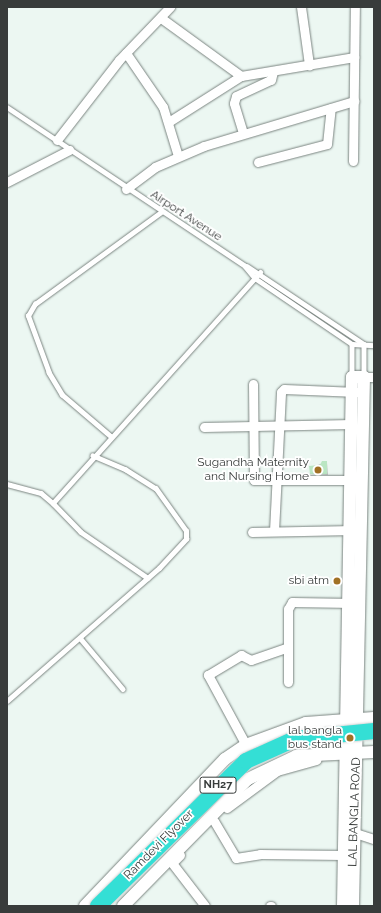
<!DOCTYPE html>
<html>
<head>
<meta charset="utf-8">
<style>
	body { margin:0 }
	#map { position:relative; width:381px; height:913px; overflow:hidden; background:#ecf7f2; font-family:Raleway,sans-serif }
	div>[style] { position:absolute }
	.shadow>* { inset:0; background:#0003 }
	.building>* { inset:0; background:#bae6c3 }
	.roads { filter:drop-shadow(0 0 1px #7b8581) drop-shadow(0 0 1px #7b8581) }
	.lane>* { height:4.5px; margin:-2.25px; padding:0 2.25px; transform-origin:2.25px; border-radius:2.25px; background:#fff }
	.street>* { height:9px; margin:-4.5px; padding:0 4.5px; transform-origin:4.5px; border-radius:4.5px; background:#fff }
	.secondary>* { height:12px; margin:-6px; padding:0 6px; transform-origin:6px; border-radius:6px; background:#fff }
	.bridges { filter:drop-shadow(0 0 1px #d3d4d4) drop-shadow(0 0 1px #d3d4d4) }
	.highway-bridge>* { height:16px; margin:-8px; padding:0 8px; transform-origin:8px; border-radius:8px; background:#34dfd5 }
	.dots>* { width:11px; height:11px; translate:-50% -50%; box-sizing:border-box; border:2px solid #fff; border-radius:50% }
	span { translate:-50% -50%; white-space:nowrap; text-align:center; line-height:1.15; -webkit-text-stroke:3.5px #fff; paint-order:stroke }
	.shield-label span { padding:1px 3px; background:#fff; border:1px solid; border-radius:3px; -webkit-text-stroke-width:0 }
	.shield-label { font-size:11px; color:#383c3b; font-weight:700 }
	.street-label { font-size:12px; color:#383c3b }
	.poi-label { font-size:12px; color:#383c3b }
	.right { translate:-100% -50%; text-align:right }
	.frame { position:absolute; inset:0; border:8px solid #383c3b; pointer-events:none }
</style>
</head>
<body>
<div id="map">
	<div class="shadow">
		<i style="clip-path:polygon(327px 462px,328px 475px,311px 474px,310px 467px)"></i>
	</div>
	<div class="building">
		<i style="clip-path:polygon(322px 461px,327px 461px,327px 474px,310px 474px,309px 466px,320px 465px)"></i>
	</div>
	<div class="roads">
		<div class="lane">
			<i style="left:7px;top:107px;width:286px;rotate:33.7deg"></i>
			<i style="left:245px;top:266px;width:16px;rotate:50deg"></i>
			<i style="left:255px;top:278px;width:117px;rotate:34.2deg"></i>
			<i style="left:247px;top:266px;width:141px;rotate:33.7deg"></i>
			<i style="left:364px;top:344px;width:33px;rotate:90deg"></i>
			<i style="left:352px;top:344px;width:32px;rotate:90deg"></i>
			<i style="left:352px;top:344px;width:22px;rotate:3deg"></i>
			<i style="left:110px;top:436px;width:63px;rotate:-139.5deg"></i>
			<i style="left:62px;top:395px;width:26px;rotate:-121deg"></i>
			<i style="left:49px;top:373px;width:61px;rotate:-110.2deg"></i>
			<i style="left:28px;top:316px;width:14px;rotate:-60deg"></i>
			<i style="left:35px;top:304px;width:156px;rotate:-36.1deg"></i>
			<i style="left:7px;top:484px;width:35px;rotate:15deg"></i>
			<i style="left:41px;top:493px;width:16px;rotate:40deg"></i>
			<i style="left:53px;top:503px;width:310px;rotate:-48.1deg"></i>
			<i style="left:53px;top:503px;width:40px;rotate:46deg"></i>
			<i style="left:81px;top:532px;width:81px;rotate:34.5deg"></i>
			<i style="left:81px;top:639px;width:65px;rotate:50deg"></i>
			<i style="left:7px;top:701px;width:202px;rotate:-41.2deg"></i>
			<i style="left:159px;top:568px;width:40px;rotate:-47deg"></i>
			<i style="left:186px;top:539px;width:8px;rotate:-90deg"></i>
			<i style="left:186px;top:531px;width:52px;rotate:-125.5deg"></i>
			<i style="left:156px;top:489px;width:36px;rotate:-148deg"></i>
			<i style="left:126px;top:470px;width:36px;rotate:-157deg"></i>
		</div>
		<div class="street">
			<i style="left:301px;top:7px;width:59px;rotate:82.1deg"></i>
			<i style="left:161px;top:18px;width:99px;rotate:35.9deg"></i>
			<i style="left:241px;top:76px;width:115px;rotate:-9.5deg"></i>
			<i style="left:126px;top:53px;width:65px;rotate:55.6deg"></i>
			<i style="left:163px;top:107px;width:51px;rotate:73deg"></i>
			<i style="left:170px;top:121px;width:84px;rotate:-32.4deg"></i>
			<i style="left:243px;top:133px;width:31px;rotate:-107deg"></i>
			<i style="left:234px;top:103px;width:7px;rotate:-74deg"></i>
			<i style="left:236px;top:96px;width:38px;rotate:-25deg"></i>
			<i style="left:271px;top:80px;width:9px;rotate:-77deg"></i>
			<i style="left:57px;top:140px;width:101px;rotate:-52.2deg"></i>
			<i style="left:119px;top:60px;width:74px;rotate:-46.1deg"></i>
			<i style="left:353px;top:161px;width:154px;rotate:-89.3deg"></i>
			<i style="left:258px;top:162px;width:71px;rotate:-14.6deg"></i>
			<i style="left:327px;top:144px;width:36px;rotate:-84deg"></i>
			<i style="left:7px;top:182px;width:70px;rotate:-27.3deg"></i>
			<i style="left:126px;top:189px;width:36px;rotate:-37deg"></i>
			<i style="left:155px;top:167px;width:53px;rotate:-23.2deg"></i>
			<i style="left:204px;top:146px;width:157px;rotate:-16.7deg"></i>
			<i style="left:364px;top:377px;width:10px"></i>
			<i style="left:253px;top:384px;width:96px;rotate:89.4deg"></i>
			<i style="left:254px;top:480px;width:102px"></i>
			<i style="left:204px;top:427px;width:148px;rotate:-1.2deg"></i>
			<i style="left:274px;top:531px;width:139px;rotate:-87.1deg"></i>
			<i style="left:281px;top:392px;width:4px;rotate:-45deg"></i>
			<i style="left:284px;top:389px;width:73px;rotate:2.4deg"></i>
			<i style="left:252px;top:532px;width:102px;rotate:-1.1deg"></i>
			<i style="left:288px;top:647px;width:35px;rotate:90deg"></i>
			<i style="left:246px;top:745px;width:80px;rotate:-118.5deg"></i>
			<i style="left:208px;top:675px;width:39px;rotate:-31deg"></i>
			<i style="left:241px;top:655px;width:11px;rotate:27deg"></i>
			<i style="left:251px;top:660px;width:39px;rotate:-19deg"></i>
			<i style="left:288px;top:647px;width:38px;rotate:-90deg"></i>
			<i style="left:288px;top:609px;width:8px;rotate:-60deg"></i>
			<i style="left:292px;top:602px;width:61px;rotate:0.9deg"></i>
			<i style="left:227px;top:808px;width:62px;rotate:-36.5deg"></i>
			<i style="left:277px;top:771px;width:41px;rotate:-15.8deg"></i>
			<i style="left:214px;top:821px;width:43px;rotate:59.3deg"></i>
			<i style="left:236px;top:858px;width:24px;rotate:-9deg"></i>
			<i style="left:260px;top:854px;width:83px;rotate:0.7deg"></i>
			<i style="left:352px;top:832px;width:23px;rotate:18deg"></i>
			<i style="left:180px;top:855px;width:11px;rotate:135deg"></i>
			<i style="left:172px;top:863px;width:54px;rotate:52.5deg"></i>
			<i style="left:270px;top:906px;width:1px"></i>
		</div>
		<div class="secondary">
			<i style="left:85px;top:906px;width:203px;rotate:-46.4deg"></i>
			<i style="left:225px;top:759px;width:25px;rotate:-34deg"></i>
			<i style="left:246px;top:745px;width:64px;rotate:-20.1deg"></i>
			<i style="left:306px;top:723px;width:68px;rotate:-4.2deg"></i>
			<i style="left:123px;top:906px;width:178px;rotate:-45.5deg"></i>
			<i style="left:248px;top:779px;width:53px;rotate:-25.6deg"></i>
			<i style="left:296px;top:756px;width:78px;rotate:-2.9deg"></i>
			<i style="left:343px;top:906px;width:529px;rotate:-89.03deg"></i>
			<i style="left:352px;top:377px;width:12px"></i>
			<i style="left:364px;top:377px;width:529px;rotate:91.19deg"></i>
		</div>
	</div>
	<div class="bridges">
		<div class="highway-bridge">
			<i style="left:98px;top:906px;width:207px;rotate:-44.4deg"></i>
			<i style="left:246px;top:761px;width:54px;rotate:-24.2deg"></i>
			<i style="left:295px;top:739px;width:79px;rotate:-5.8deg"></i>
		</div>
	</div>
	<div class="dots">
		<i style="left:318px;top:470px;background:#a17125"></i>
		<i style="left:337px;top:581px;background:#a17125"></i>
		<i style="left:350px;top:738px;background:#a17125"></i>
	</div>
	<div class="shield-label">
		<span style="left:218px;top:785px">NH27</span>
	</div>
	<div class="street-label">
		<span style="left:186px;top:216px;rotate:33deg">Airport Avenue</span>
		<span style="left:355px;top:812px;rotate:-88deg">LAL BANGLA ROAD</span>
		<span style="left:159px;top:845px;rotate:-45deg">Ramdevi Flyover</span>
	</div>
	<div class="poi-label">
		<span class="right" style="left:309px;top:470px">Sugandha Maternity<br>and Nursing Home</span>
		<span class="right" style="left:329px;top:581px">sbi atm</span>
		<span class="right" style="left:342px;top:738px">lal bangla<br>bus stand</span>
	</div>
	<div class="frame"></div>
</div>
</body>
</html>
